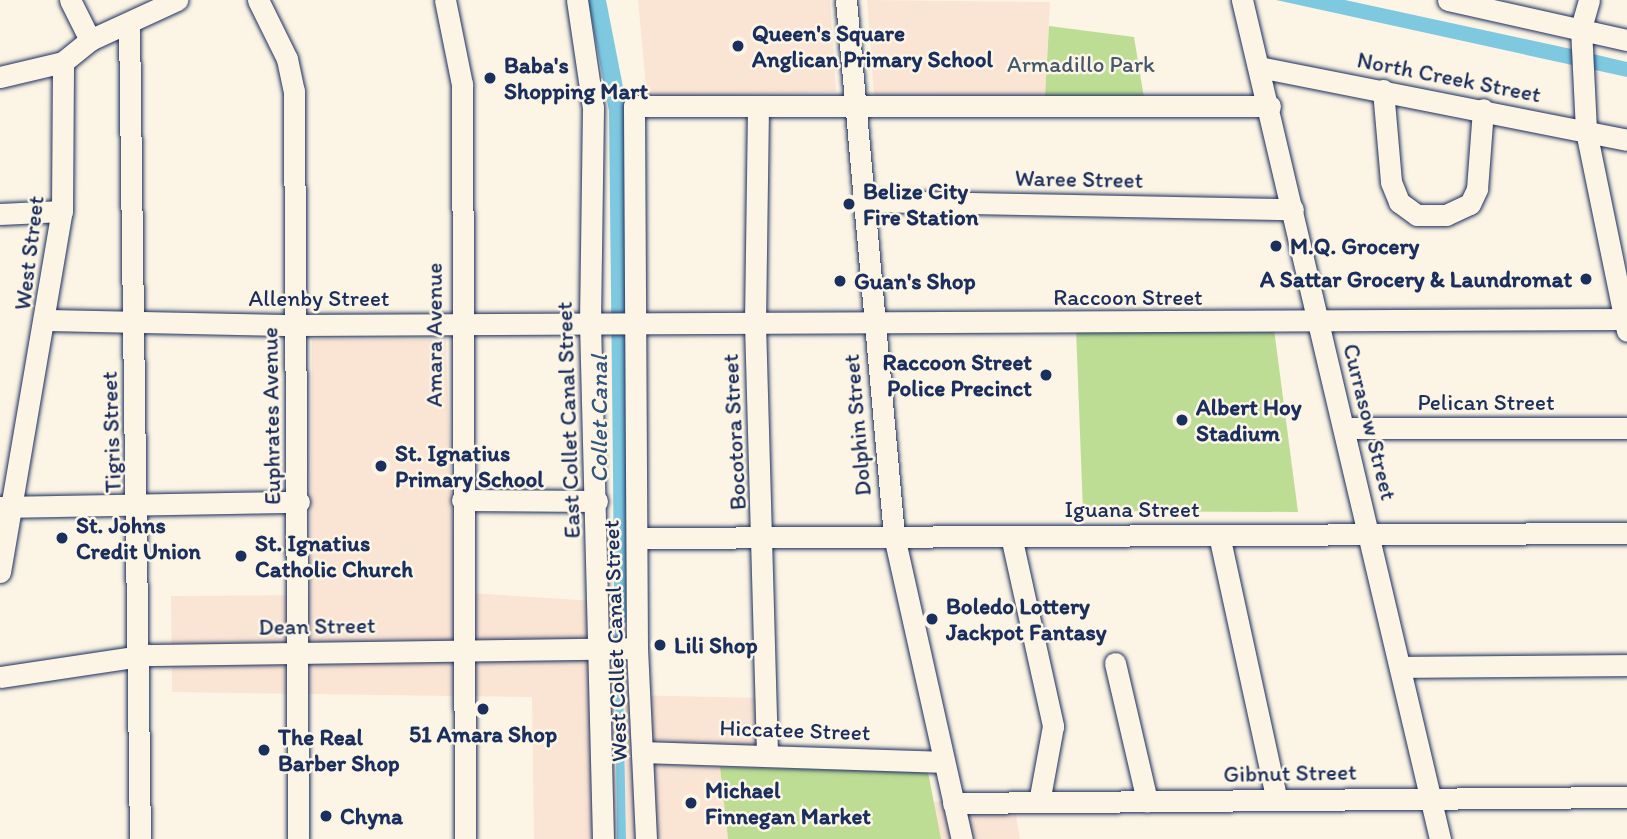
<!DOCTYPE html>
<html>
<head>
<meta charset="utf-8">
<style>
	body { margin:0 }
	#map { position:relative; width:1627px; height:839px; overflow:hidden; background:#fcf5e5; font-family:Itim,sans-serif }
	div>[style] { position:absolute }
	.built>* { inset:0; background:#fae4d4 }
	.green>* { inset:0; background:#bddc94 }
	.water>* { inset:0; background:#7fc9e0 }
	.canal>* { height:16px; margin:-8px; padding:0 8px; transform-origin:8px; border-radius:8px; background:#7fc9e0 }
	.roads { filter:drop-shadow(0 0 2px #1b2f5e) drop-shadow(0 0 2px #1b2f5e) }
	.minor>* { height:21px; margin:-10.5px; padding:0 10.5px; transform-origin:10.5px; border-radius:10.5px; background:#fcf5e5 }
	.dots>* { width:19px; height:19px; translate:-50% -50%; box-sizing:border-box; border:4px solid #fcf5e5; border-radius:50% }
	span { translate:-50% -50%; white-space:nowrap; text-align:center; line-height:1.15; -webkit-text-stroke:5px #fcf5e5; paint-order:stroke }
	.poi-label { font-size:23px; color:#1b2f5e; font-weight:700 }
	.left { translate:0 -50%; text-align:left }
	.right { translate:-100% -50%; text-align:right }
	.park-label { font-size:23px; color:#445a6c }
	.street-label { font-size:23px; color:#1b2f5e }
	.water-label { font-size:24px; color:#34567e; font-style:italic }
</style>
</head>
<body>
<div id="map">
	<div class="built">
		<i style="clip-path:polygon(638px 0,830px 0,836px 92px,647px 97px)"></i>
		<i style="clip-path:polygon(867px 0,1050px 2px,1045px 97px,874px 95px)"></i>
		<i style="clip-path:polygon(312px 339px,446px 340px,455px 592px,612px 602px,617px 839px,534px 839px,532px 697px,172px 692px,171px 596px,310px 595px)"></i>
		<i style="clip-path:polygon(624px 695px,764px 698px,767px 768px,720px 767px,728px 839px,626px 839px)"></i>
		<i style="clip-path:polygon(1013px 797px,1020px 839px,941px 839px,932px 802px)"></i>
	</div>
	<div class="green">
		<i style="clip-path:polygon(1049px 26px,1134px 37px,1144px 98px,1045px 97px)"></i>
		<i style="clip-path:polygon(1076px 329px,1274px 329px,1298px 512px,1083px 511px)"></i>
		<i style="clip-path:polygon(720px 767px,928px 772px,941px 839px,728px 839px)"></i>
	</div>
	<div class="water">
		<i style="clip-path:polygon(588px 0,606px 0,625px 97px,617px 136px,616px 307px,626px 839px,617px 839px,609px 111px)"></i>
		<i style="clip-path:polygon(1276px 0,1345px 0,1576px 50px,1627px 62px,1627px 77px)"></i>
	</div>
	<div class="canal">
		<i style="left:621px;top:99px;width:516px;rotate:89.89deg"></i>
	</div>
	<div class="roads">
		<div class="minor">
			<i style="left:70px;top:0;width:45px;rotate:63.4deg"></i>
			<i style="left:258px;top:0;width:66px;rotate:63.8deg"></i>
			<i style="left:287px;top:59px;width:33px;rotate:78deg"></i>
			<i style="left:294px;top:91px;width:748px;rotate:89.69deg"></i>
			<i style="left:445px;top:0;width:86px;rotate:78.6deg"></i>
			<i style="left:462px;top:84px;width:755px;rotate:89.77deg"></i>
			<i style="left:577px;top:0;width:109px;rotate:81.6deg"></i>
			<i style="left:593px;top:108px;width:214px;rotate:90.8deg"></i>
			<i style="left:590px;top:322px;width:517px;rotate:88.56deg"></i>
			<i style="left:846px;top:0;width:538px;rotate:84.88deg"></i>
			<i style="left:894px;top:536px;width:311px;rotate:77.4deg"></i>
			<i style="left:1242px;top:0;width:862px;rotate:76.72deg"></i>
			<i style="left:1448px;top:0;width:183px;rotate:12.6deg"></i>
			<i style="left:1589px;top:0;width:29px;rotate:106deg"></i>
			<i style="left:1581px;top:28px;width:103px;rotate:87.2deg"></i>
			<i style="left:1586px;top:131px;width:204px;rotate:78.4deg"></i>
			<i style="left:129px;top:23px;width:816px;rotate:89.23deg"></i>
			<i style="left:1259px;top:67px;width:375px;rotate:11.2deg"></i>
			<i style="left:0;top:77px;width:65px;rotate:-13.4deg"></i>
			<i style="left:63px;top:62px;width:35px;rotate:-39deg"></i>
			<i style="left:90px;top:40px;width:96px;rotate:-24.7deg"></i>
			<i style="left:1383px;top:90px;width:92px;rotate:85deg"></i>
			<i style="left:1391px;top:182px;width:22px;rotate:68deg"></i>
			<i style="left:1399px;top:202px;width:22px;rotate:36deg"></i>
			<i style="left:1417px;top:215px;width:29px"></i>
			<i style="left:1446px;top:215px;width:26px;rotate:-25deg"></i>
			<i style="left:1470px;top:204px;width:17px;rotate:-65deg"></i>
			<i style="left:1477px;top:189px;width:80px;rotate:-85.7deg"></i>
			<i style="left:758px;top:108px;width:215px;rotate:90.8deg"></i>
			<i style="left:755px;top:323px;width:431px;rotate:88.4deg"></i>
			<i style="left:865px;top:201px;width:428px;rotate:1.1deg"></i>
			<i style="left:0;top:214px;width:62px;rotate:-2.8deg"></i>
			<i style="left:48px;top:320px;width:248px;rotate:1.2deg"></i>
			<i style="left:296px;top:325px;width:1331px;rotate:-0.26deg"></i>
			<i style="left:1344px;top:428px;width:283px"></i>
			<i style="left:462px;top:500px;width:135px;rotate:0.4deg"></i>
			<i style="left:0;top:507px;width:299px;rotate:-1deg"></i>
			<i style="left:1219px;top:535px;width:271px;rotate:77.7deg"></i>
			<i style="left:1011px;top:536px;width:195px;rotate:77.5deg"></i>
			<i style="left:1053px;top:726px;width:77px;rotate:100.4deg"></i>
			<i style="left:638px;top:538px;width:989px;rotate:-0.29deg"></i>
			<i style="left:0;top:572px;width:366px;rotate:-80.3deg"></i>
			<i style="left:62px;top:211px;width:149px;rotate:-89.6deg"></i>
			<i style="left:1115px;top:663px;width:142px;rotate:76.9deg"></i>
			<i style="left:1400px;top:667px;width:227px;rotate:-0.5deg"></i>
			<i style="left:0;top:677px;width:149px;rotate:-8.5deg"></i>
			<i style="left:147px;top:655px;width:490px;rotate:-0.8deg"></i>
			<i style="left:644px;top:752px;width:300px;rotate:1.9deg"></i>
			<i style="left:953px;top:803px;width:674px;rotate:-0.51deg"></i>
			<i style="left:646px;top:839px;width:191px;rotate:-92.7deg"></i>
			<i style="left:637px;top:648px;width:542px;rotate:-90.32deg"></i>
			<i style="left:634px;top:106px;width:636px"></i>
		</div>
	</div>
	<div class="dots">
		<i style="left:738px;top:46px;background:#1b2f5e"></i>
		<i style="left:490px;top:78px;background:#1b2f5e"></i>
		<i style="left:849px;top:204px;background:#1b2f5e"></i>
		<i style="left:1276px;top:246px;background:#1b2f5e"></i>
		<i style="left:1586px;top:279px;background:#1b2f5e"></i>
		<i style="left:840px;top:281px;background:#1b2f5e"></i>
		<i style="left:1046px;top:375px;background:#1b2f5e"></i>
		<i style="left:1182px;top:420px;background:#1b2f5e"></i>
		<i style="left:381px;top:466px;background:#1b2f5e"></i>
		<i style="left:62px;top:538px;background:#1b2f5e"></i>
		<i style="left:241px;top:556px;background:#1b2f5e"></i>
		<i style="left:932px;top:619px;background:#1b2f5e"></i>
		<i style="left:660px;top:645px;background:#1b2f5e"></i>
		<i style="left:483px;top:709px;background:#1b2f5e"></i>
		<i style="left:264px;top:750px;background:#1b2f5e"></i>
		<i style="left:691px;top:803px;background:#1b2f5e"></i>
		<i style="left:326px;top:816px;background:#1b2f5e"></i>
	</div>
	<div class="poi-label">
		<span class="left" style="left:752px;top:46px">Queen's Square<br>Anglican Primary School</span>
		<span class="left" style="left:504px;top:78px">Baba's<br>Shopping Mart</span>
		<span class="left" style="left:863px;top:204px">Belize City<br>Fire Station</span>
		<span class="left" style="left:1290px;top:246px">M.Q. Grocery</span>
		<span class="right" style="left:1572px;top:279px">A Sattar Grocery &amp; Laundromat</span>
		<span class="left" style="left:854px;top:281px">Guan's Shop</span>
		<span class="right" style="left:1032px;top:375px">Raccoon Street<br>Police Precinct</span>
		<span class="left" style="left:1196px;top:420px">Albert Hoy<br>Stadium</span>
		<span class="left" style="left:395px;top:466px">St. Ignatius<br>Primary School</span>
		<span class="left" style="left:76px;top:538px">St. Johns<br>Credit Union</span>
		<span class="left" style="left:255px;top:556px">St. Ignatius<br>Catholic Church</span>
		<span class="left" style="left:946px;top:619px">Boledo Lottery<br>Jackpot Fantasy</span>
		<span class="left" style="left:674px;top:645px">Lili Shop</span>
		<span style="left:483px;top:734px">51 Amara Shop</span>
		<span class="left" style="left:278px;top:750px">The Real<br>Barber Shop</span>
		<span class="left" style="left:705px;top:803px">Michael<br>Finnegan Market</span>
		<span class="left" style="left:340px;top:816px">Chyna</span>
	</div>
	<div class="park-label">
		<span style="left:1081px;top:64px">Armadillo Park</span>
	</div>
	<div class="street-label">
		<span style="left:1449px;top:77px;rotate:11deg">North Creek Street</span>
		<span style="left:1079px;top:179px;rotate:1deg">Waree Street</span>
		<span style="left:29px;top:253px;rotate:-83deg">West Street</span>
		<span style="left:1128px;top:297px">Raccoon Street</span>
		<span style="left:319px;top:298px">Allenby Street</span>
		<span style="left:434px;top:335px;rotate:-90deg">Amara Avenue</span>
		<span style="left:1486px;top:402px">Pelican Street</span>
		<span style="left:271px;top:416px;rotate:-91deg">Euphrates Avenue</span>
		<span style="left:568px;top:420px;rotate:-92deg">East Collet Canal Street</span>
		<span style="left:1370px;top:422px;rotate:76deg">Currasow Street</span>
		<span style="left:857px;top:425px;rotate:-95deg">Dolphin Street</span>
		<span style="left:111px;top:432px;rotate:-92deg">Tigris Street</span>
		<span style="left:734px;top:432px;rotate:-93deg">Bocotora Street</span>
		<span style="left:1132px;top:509px">Iguana Street</span>
		<span style="left:317px;top:626px;rotate:-1deg">Dean Street</span>
		<span style="left:615px;top:641px;rotate:-92deg">West Collet Canal Street</span>
		<span style="left:795px;top:730px;rotate:2deg">Hiccatee Street</span>
		<span style="left:1290px;top:773px;rotate:-1deg">Gibnut Street</span>
	</div>
	<div class="water-label">
		<span style="left:599px;top:419px;rotate:-90deg">Collet Canal</span>
	</div>
</div>
</body>
</html>
